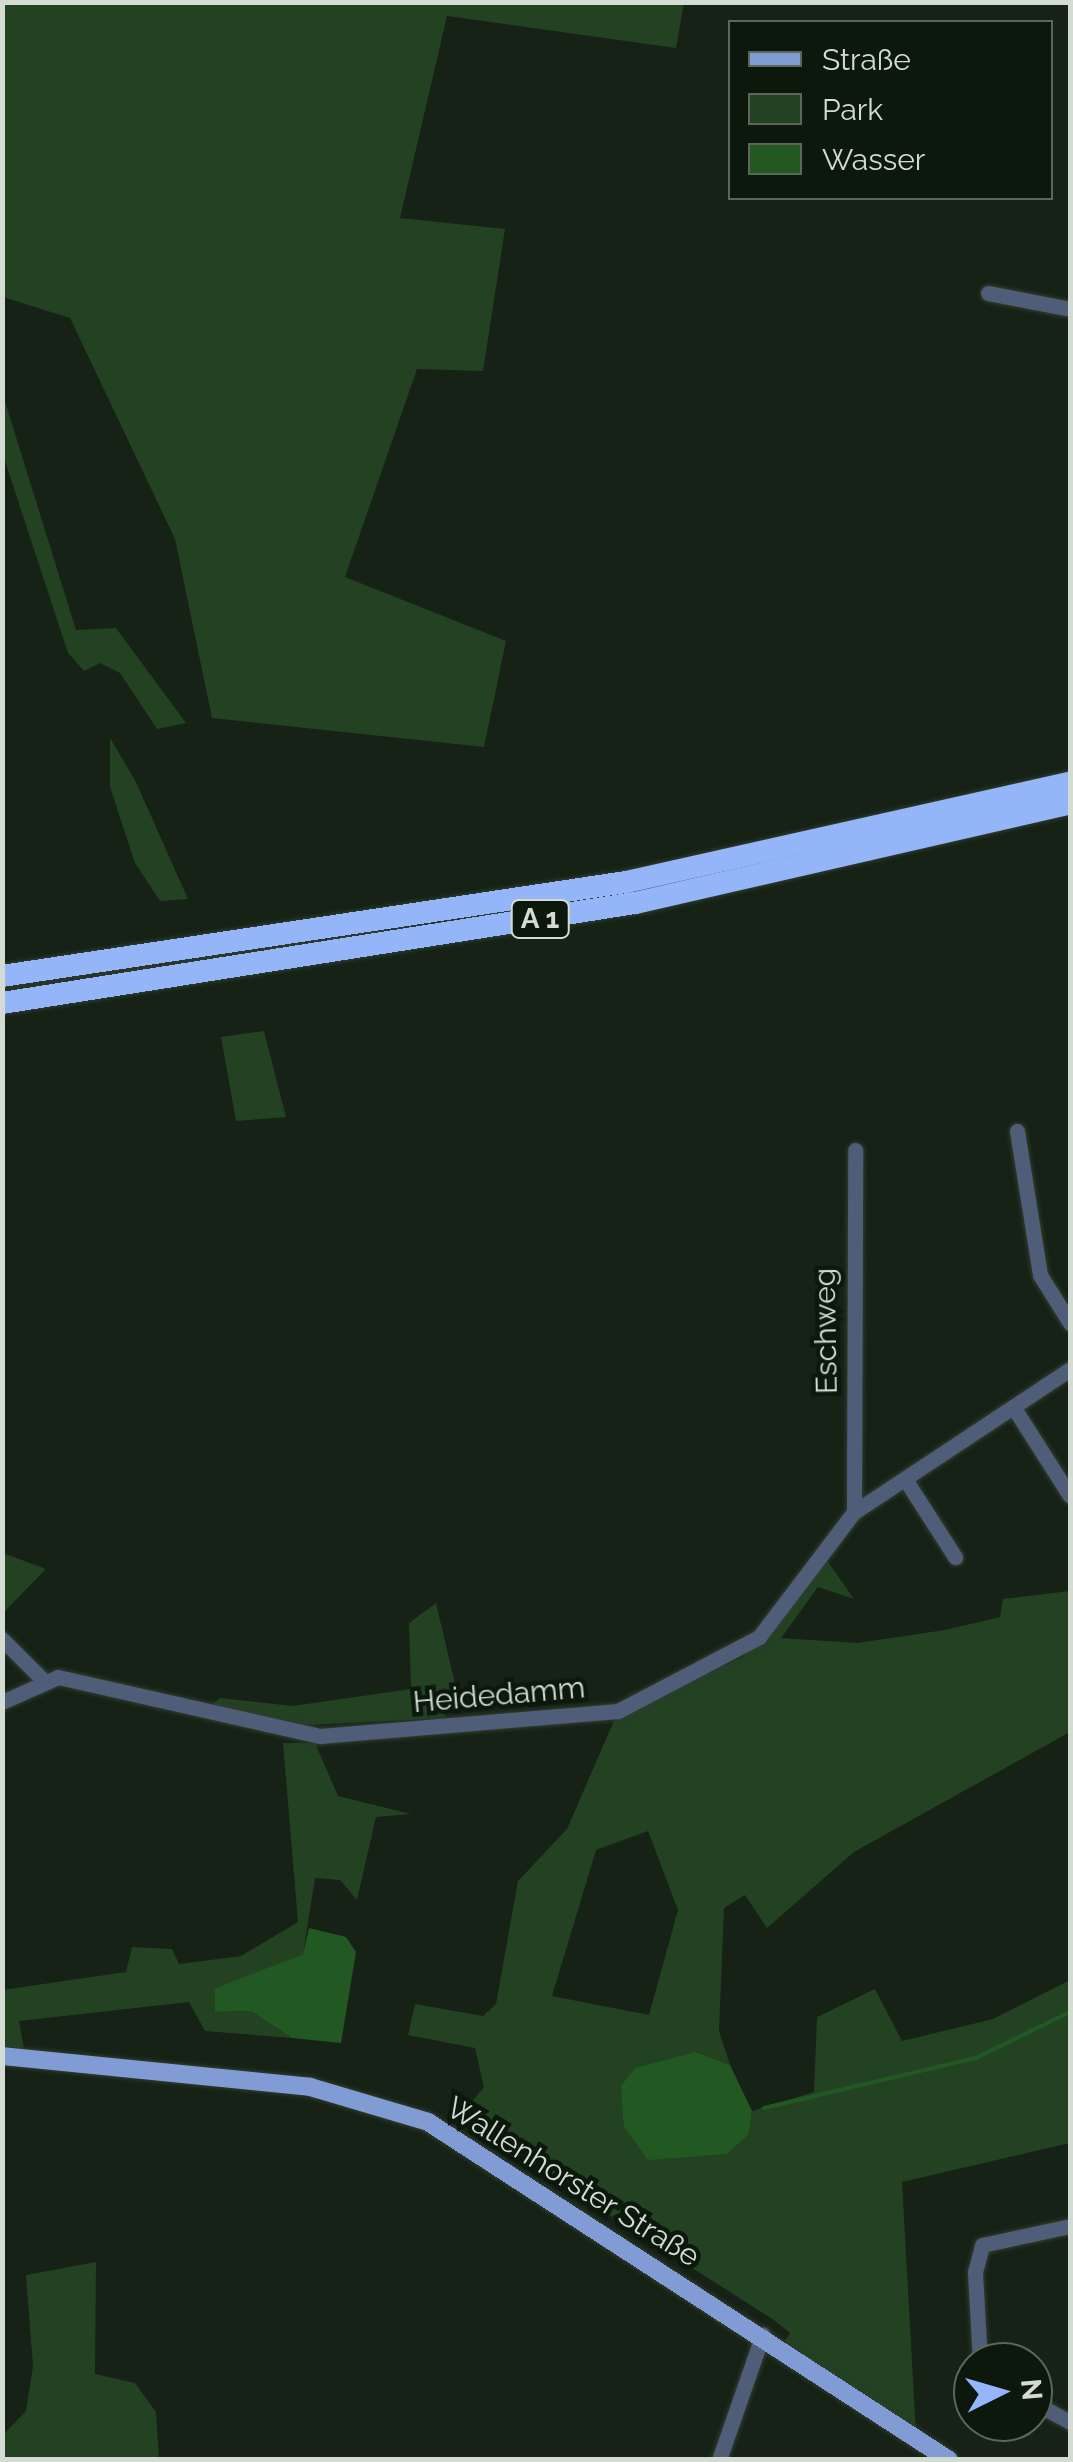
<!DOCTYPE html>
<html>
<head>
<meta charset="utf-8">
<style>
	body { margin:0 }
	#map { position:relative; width:1073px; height:2462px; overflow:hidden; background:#152215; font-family:Raleway,sans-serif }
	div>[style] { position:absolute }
	.green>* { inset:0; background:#234222 }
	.water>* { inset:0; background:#225922 }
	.stream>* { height:4px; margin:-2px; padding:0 2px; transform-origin:2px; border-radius:2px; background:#225922 }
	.roads { filter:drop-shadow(0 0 2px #303c2f) drop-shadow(0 0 2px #303c2f) }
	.minor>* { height:15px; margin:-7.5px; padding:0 7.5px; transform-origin:7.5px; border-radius:7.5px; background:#505d78 }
	.major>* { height:18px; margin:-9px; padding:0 9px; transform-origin:9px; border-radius:9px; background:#819cd4 }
	.highway>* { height:22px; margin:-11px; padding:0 11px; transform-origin:11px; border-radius:11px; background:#94b5f8 }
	span { translate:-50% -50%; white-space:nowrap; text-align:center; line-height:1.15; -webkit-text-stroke:9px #0c180c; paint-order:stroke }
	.shield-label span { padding:2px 8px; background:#0c180c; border:2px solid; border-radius:8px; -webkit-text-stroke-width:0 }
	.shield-label { font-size:28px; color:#d3dbd2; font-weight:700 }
	.street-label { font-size:30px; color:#d3dbd2 }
	.frame { position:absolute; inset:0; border:5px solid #d3dbd2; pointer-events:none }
	.legend { position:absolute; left:728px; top:20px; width:325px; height:180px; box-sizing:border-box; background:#0c180c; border:2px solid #5c665b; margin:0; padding:12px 18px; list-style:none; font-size:30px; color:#d3dbd2 }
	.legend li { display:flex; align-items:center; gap:20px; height:50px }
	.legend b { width:50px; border:2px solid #5c665b }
	.north { position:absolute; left:953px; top:2342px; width:100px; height:100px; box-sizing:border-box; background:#0c180c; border:2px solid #5c665b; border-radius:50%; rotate:85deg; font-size:28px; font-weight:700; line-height:40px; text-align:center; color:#d3dbd2 }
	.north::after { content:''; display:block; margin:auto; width:35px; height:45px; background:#95b6fd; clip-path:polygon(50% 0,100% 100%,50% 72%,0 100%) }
</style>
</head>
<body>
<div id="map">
	<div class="green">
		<i style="clip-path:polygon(2px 3px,684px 3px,676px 48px,447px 16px,400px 218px,505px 229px,483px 371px,417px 369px,345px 577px,506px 641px,484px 747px,212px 718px,175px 539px,70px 318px,3px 297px)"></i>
		<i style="clip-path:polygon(3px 395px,76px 630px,116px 628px,186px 723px,157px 729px,120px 673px,100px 663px,84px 671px,68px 653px,3px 455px)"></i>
		<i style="clip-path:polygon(110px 738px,136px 782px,188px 899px,160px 901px,135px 863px,110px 787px)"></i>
		<i style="clip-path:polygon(264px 1031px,286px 1117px,236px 1121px,221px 1037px)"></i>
		<i style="clip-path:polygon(3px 1553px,46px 1569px,3px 1613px,2px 1553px)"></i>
		<i style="clip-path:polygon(evenodd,824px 1556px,854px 1599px,818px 1587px,781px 1638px,857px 1643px,945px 1630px,1000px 1617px,1003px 1599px,1070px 1591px,1070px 1732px,854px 1852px,767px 1928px,745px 1895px,724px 1908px,719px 2031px,730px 2065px,696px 2052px,749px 2134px,752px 2111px,814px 2092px,817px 2017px,875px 1989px,902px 2041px,993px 2019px,1070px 1980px,1070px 2143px,902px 2182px,916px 2433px,784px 2342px,790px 2333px,774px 2320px,458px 2119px,484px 2087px,475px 2048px,408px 2035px,415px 2004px,483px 2016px,496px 2004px,518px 1881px,567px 1829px,616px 1716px,743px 1657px,824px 1556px,648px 1831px,678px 1910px,649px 2015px,552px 1996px,596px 1850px,648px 1831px)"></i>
		<i style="clip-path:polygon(436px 1603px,457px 1692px,444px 1718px,309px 1725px,210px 1706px,220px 1698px,293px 1706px,411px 1689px,409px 1623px)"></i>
		<i style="clip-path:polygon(283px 1743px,315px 1743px,338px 1796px,411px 1814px,376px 1817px,357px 1900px,340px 1880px,315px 1878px,303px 1954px,214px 1990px,215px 2012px,251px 2011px,292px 2038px,205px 2031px,189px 2002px,19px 2021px,24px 2049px,3px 2046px,2px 1990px,126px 1972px,132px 1947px,172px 1949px,179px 1964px,241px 1956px,298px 1922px)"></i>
		<i style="clip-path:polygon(96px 2262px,95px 2374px,135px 2383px,156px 2412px,159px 2459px,3px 2459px,3px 2435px,26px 2411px,33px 2366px,26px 2275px)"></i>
	</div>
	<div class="water">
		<i style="clip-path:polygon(309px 1928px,346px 1937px,356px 1952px,341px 2043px,292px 2038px,251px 2011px,215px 2012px,214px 1989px,303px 1954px)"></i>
		<i style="clip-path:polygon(696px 2052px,730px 2065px,752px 2111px,749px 2134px,727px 2154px,648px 2160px,624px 2127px,621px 2086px,635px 2068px)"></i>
	</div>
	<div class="stream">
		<i style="left:764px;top:2108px;width:218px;rotate:-13.3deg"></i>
		<i style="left:976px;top:2058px;width:105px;rotate:-26.1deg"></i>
	</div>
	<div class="roads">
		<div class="minor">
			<i style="left:988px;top:293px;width:84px;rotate:11deg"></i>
			<i style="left:1017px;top:1131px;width:146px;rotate:80.9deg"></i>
			<i style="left:1040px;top:1275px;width:57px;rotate:58deg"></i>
			<i style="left:1014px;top:1408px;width:104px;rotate:57.5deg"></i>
			<i style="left:905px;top:1479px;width:93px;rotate:57.3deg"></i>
			<i style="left:854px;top:1512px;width:362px;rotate:-89.8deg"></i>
			<i style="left:2px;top:1639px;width:57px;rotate:45deg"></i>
			<i style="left:2px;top:1702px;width:61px;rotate:-24.1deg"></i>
			<i style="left:58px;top:1677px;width:269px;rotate:12.7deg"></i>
			<i style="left:320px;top:1736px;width:299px;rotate:-4.8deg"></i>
			<i style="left:618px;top:1711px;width:159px;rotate:-27.7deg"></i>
			<i style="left:759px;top:1637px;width:157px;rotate:-52.8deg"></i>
			<i style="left:854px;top:1512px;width:259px;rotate:-33.5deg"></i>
			<i style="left:980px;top:2362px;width:90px;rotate:-93.2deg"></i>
			<i style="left:975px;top:2272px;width:28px;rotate:-75deg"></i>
			<i style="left:982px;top:2245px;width:90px;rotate:-12.2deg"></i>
			<i style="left:1033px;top:2402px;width:42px;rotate:28.4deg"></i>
			<i style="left:719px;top:2460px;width:133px;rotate:-70.8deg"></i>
		</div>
		<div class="major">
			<i style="left:2px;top:2056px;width:310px;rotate:5.7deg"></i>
			<i style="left:310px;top:2087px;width:123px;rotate:16.5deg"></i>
			<i style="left:428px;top:2122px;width:621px;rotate:32.97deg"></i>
		</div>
		<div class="highway">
			<i style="left:2px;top:976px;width:631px;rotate:-8.57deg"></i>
			<i style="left:626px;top:882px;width:455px;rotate:-12.6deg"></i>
			<i style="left:2px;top:1003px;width:641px;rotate:-8.98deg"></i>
			<i style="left:635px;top:903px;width:446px;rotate:-12.9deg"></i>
		</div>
	</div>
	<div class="shield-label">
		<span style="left:540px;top:919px">A 1</span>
	</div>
	<div class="street-label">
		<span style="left:826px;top:1331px;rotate:-91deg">Eschweg</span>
		<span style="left:499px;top:1695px;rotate:-5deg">Heidedamm</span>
		<span style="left:573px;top:2182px;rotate:32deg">Wallenhorster Straße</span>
	</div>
	<div class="frame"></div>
	<ul class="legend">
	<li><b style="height:12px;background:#819cd4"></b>Straße</li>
	<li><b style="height:28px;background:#234222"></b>Park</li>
	<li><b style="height:28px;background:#225922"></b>Wasser</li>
	</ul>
	<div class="north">N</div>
</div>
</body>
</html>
